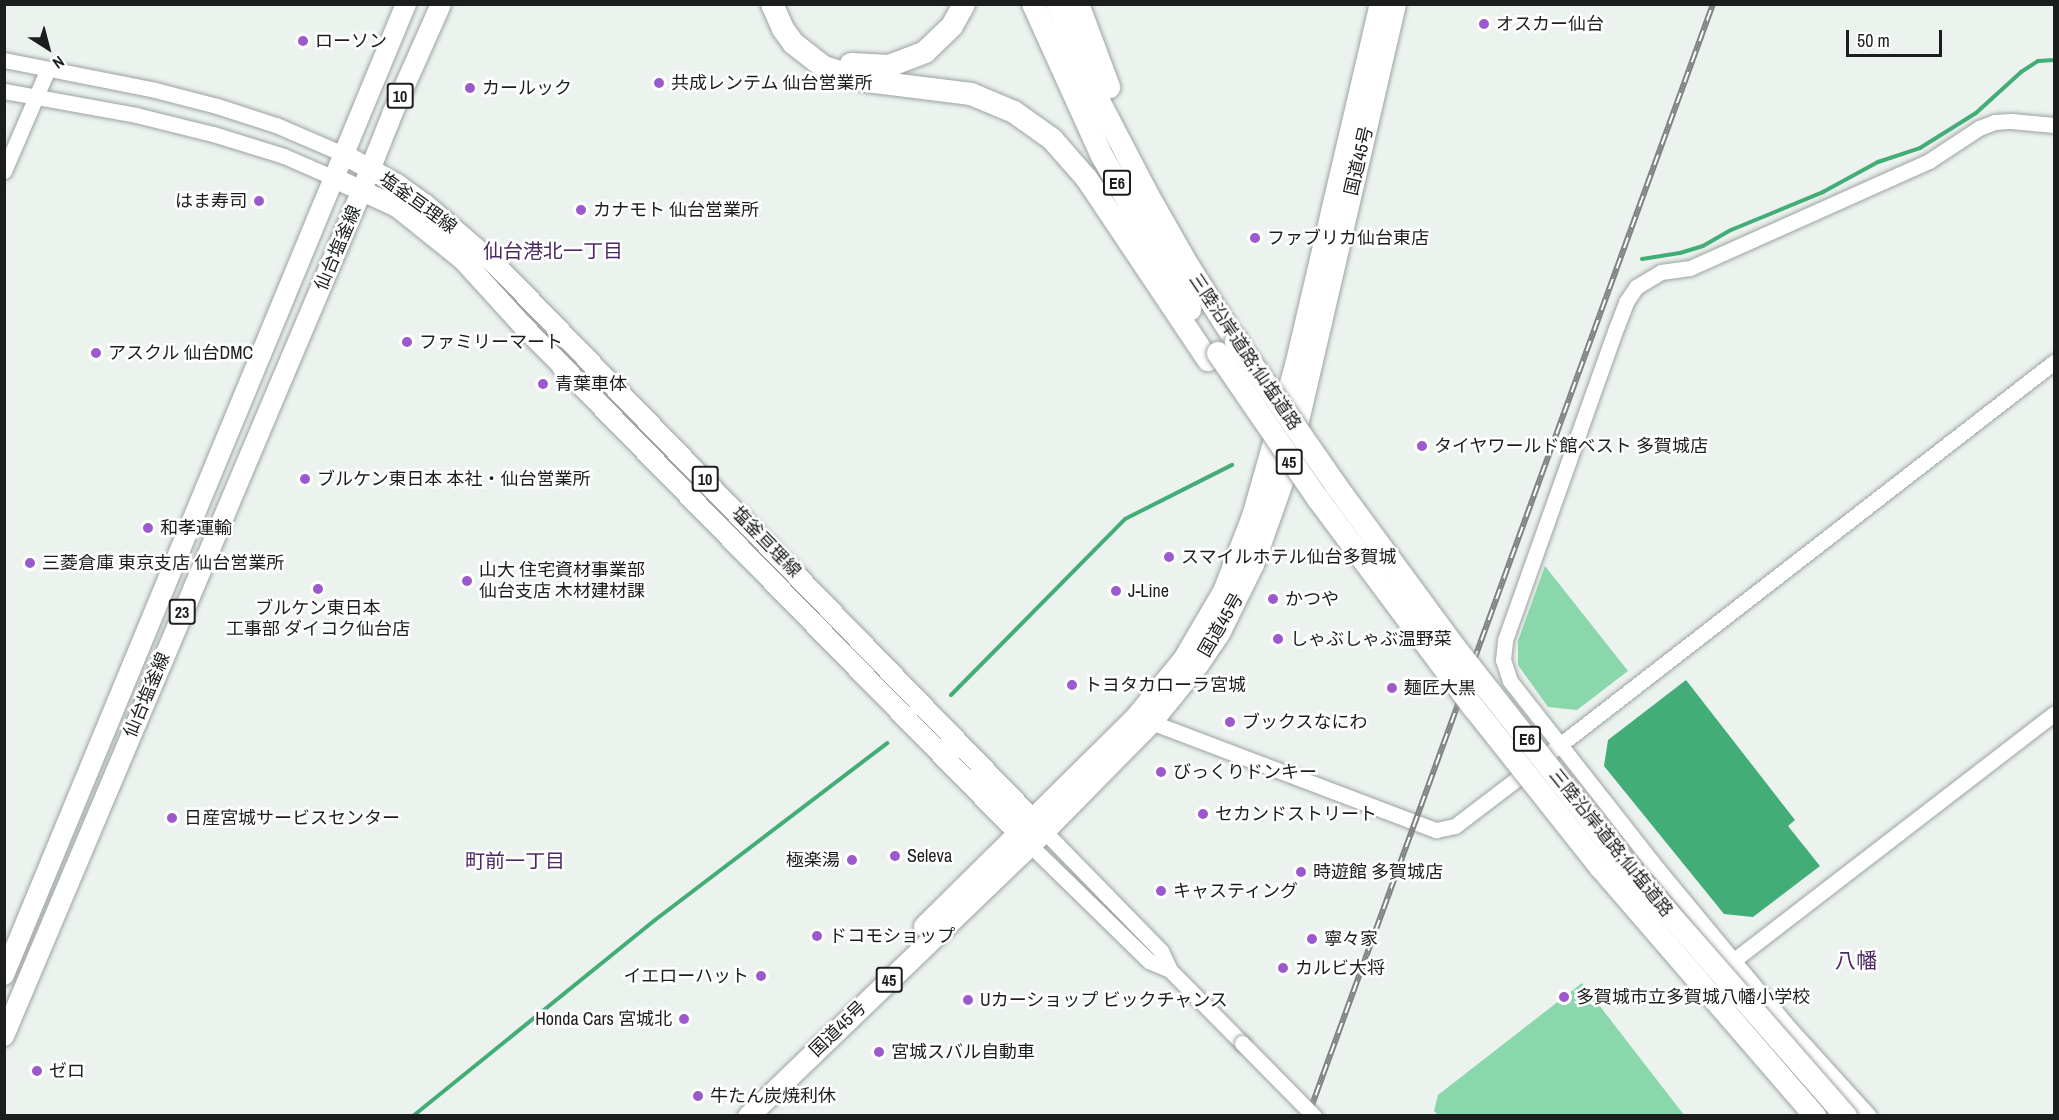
<!DOCTYPE html>
<html>
<head>
<meta charset="utf-8">
<style>
	body { margin:0 }
	#map { position:relative; width:2059px; height:1120px; overflow:hidden; background:#ecf3ef; font-family:"Archivo Narrow","Noto Sans JP",sans-serif }
	div>[style] { position:absolute }
	.green>* { inset:0; background:#8bd7ac }
	.water>* { inset:0; background:#43ad78 }
	.stream>* { height:4px; margin:-2px; padding:0 2px; transform-origin:2px; border-radius:2px; background:#43ad78 }
	.roads { filter:drop-shadow(0 0 2px #9ca39f) drop-shadow(0 0 2px #9ca39f) }
	.tertiary>* { height:15px; margin:-7.5px; padding:0 7.5px; transform-origin:7.5px; border-radius:7.5px; background:#fff }
	.primary>* { height:20px; margin:-10px; padding:0 10px; transform-origin:10px; border-radius:10px; background:#fff }
	.trunk>* { height:21px; margin:-10.5px; padding:0 10.5px; transform-origin:10.5px; border-radius:10.5px; background:#fff }
	.motorway>* { height:22px; margin:-11px; padding:0 11px; transform-origin:11px; border-radius:11px; background:#fff }
	.rail>* { height:6px; margin-top:-3px; transform-origin:0; background:repeating-linear-gradient(90deg,#fff 0 11px,#7f8381 0 22px); box-sizing:border-box; border-block:2px solid #7f8381 }
	.bridges { filter:drop-shadow(0 0 2px #9ca39f) drop-shadow(0 0 2px #9ca39f) }
	.tertiary-bridge>* { height:15px; margin:-7.5px; padding:0 7.5px; transform-origin:7.5px; border-radius:7.5px; background:#fff }
	.motorway-bridge>* { height:22px; margin:-11px; padding:0 11px; transform-origin:11px; border-radius:11px; background:#fff }
	.dots>* { width:16px; height:16px; translate:-50% -50%; box-sizing:border-box; border:3px solid #fff; border-radius:50% }
	span { translate:-50% -50%; white-space:nowrap; text-align:center; line-height:1.15; -webkit-text-stroke:5px #fff; paint-order:stroke }
	.shield-label span { padding:2px 4px; background:#fff; border:2px solid; border-radius:4px; -webkit-text-stroke-width:0 }
	.shield-label { font-size:16px; color:#1c1e1d; font-weight:700 }
	.poi-label { font-size:18px; color:#1c1e1d }
	.left { translate:0 -50%; text-align:left }
	.right { translate:-100% -50%; text-align:right }
	.street-label { font-size:18px; color:#1c1e1d }
	.neighbourhood-label { font-size:20px; color:#4b2a63 }
	.quarter-label { font-size:21px; color:#4b2a63 }
	.frame { position:absolute; inset:0; border:6px solid #1c1e1d; pointer-events:none }
	.north { position:absolute; left:18px; top:18px; width:60px; height:60px; -webkit-text-stroke:4px #fff; paint-order:stroke; rotate:144deg; font-size:16px; font-weight:700; line-height:24px; text-align:center; color:#1c1e1d }
	.north::after { content:''; display:block; margin:auto; width:21px; height:27px; background:#1c1e1d; clip-path:polygon(50% 0,100% 100%,50% 72%,0 100%) }
	.scale { position:absolute; left:1846px; top:30px; width:96px; height:27px; box-sizing:border-box; border:3px solid #1c1e1d; border-top:0; padding-left:8px; font-size:18px; line-height:21px; white-space:nowrap; color:#1c1e1d; -webkit-text-stroke:4px #fff; paint-order:stroke }
</style>
</head>
<body>
<div id="map">
	<div class="green">
		<i style="clip-path:polygon(1545px 566px,1628px 671px,1577px 710px,1548px 707px,1518px 665px,1518px 641px)"></i>
		<i style="clip-path:polygon(1582px 983px,1684px 1115px,1438px 1115px,1434px 1111px,1438px 1095px)"></i>
	</div>
	<div class="water">
		<i style="clip-path:polygon(1686px 680px,1795px 820px,1788px 826px,1820px 866px,1753px 917px,1724px 914px,1604px 766px,1608px 740px)"></i>
	</div>
	<div class="stream">
		<i style="left:1642px;top:259px;width:38px;rotate:-9deg"></i>
		<i style="left:1680px;top:253px;width:24px;rotate:-17deg"></i>
		<i style="left:1703px;top:246px;width:32px;rotate:-30deg"></i>
		<i style="left:1731px;top:230px;width:100px;rotate:-22.4deg"></i>
		<i style="left:1823px;top:192px;width:63px;rotate:-28.6deg"></i>
		<i style="left:1878px;top:162px;width:44px;rotate:-18.4deg"></i>
		<i style="left:1920px;top:148px;width:66px;rotate:-32deg"></i>
		<i style="left:1976px;top:113px;width:61px;rotate:-42.3deg"></i>
		<i style="left:2021px;top:72px;width:20px;rotate:-33deg"></i>
		<i style="left:2038px;top:61px;width:16px;rotate:-4deg"></i>
		<i style="left:951px;top:695px;width:247px;rotate:-45.3deg"></i>
		<i style="left:1125px;top:519px;width:120px;rotate:-26.8deg"></i>
		<i style="left:413px;top:1116px;width:311px;rotate:-39deg"></i>
		<i style="left:655px;top:920px;width:292px;rotate:-37.3deg"></i>
	</div>
	<div class="roads">
		<div class="tertiary">
			<i style="left:4px;top:60px;width:154px;rotate:11.2deg"></i>
			<i style="left:155px;top:90px;width:64px;rotate:14.5deg"></i>
			<i style="left:217px;top:106px;width:62px;rotate:17.9deg"></i>
			<i style="left:276px;top:125px;width:73px;rotate:23.4deg"></i>
			<i style="left:4px;top:91px;width:134px;rotate:10.3deg"></i>
			<i style="left:136px;top:115px;width:79px;rotate:13.9deg"></i>
			<i style="left:213px;top:134px;width:74px;rotate:17.2deg"></i>
			<i style="left:284px;top:156px;width:55px;rotate:23.7deg"></i>
			<i style="left:4px;top:171px;width:111px;rotate:-66.7deg"></i>
			<i style="left:1151px;top:722px;width:305px;rotate:20.8deg"></i>
			<i style="left:1436px;top:830px;width:19px;rotate:-12deg"></i>
			<i style="left:1455px;top:826px;width:96px;rotate:-37.3deg"></i>
			<i style="left:1552px;top:751px;width:635px;rotate:-37.77deg"></i>
			<i style="left:1044px;top:831px;width:168px;rotate:45.7deg"></i>
			<i style="left:1161px;top:951px;width:21px;rotate:65deg"></i>
			<i style="left:1170px;top:970px;width:103px;rotate:45.4deg"></i>
			<i style="left:1029px;top:844px;width:168px;rotate:44.3deg"></i>
			<i style="left:1149px;top:961px;width:23px;rotate:23deg"></i>
			<i style="left:1734px;top:960px;width:404px;rotate:-37.6deg"></i>
			<i style="left:1869px;top:1116px;width:118px;rotate:-132.2deg"></i>
			<i style="left:1790px;top:1029px;width:217px;rotate:-129.6deg"></i>
			<i style="left:1652px;top:862px;width:230px;rotate:-128.1deg"></i>
			<i style="left:1510px;top:681px;width:22px;rotate:-108deg"></i>
			<i style="left:1503px;top:660px;width:20px;rotate:-84deg"></i>
			<i style="left:1505px;top:640px;width:333px;rotate:-70.4deg"></i>
			<i style="left:1617px;top:326px;width:26px;rotate:-69deg"></i>
			<i style="left:1626px;top:302px;width:18px;rotate:-56deg"></i>
			<i style="left:1636px;top:287px;width:29px;rotate:-31deg"></i>
			<i style="left:1661px;top:272px;width:29px;rotate:-8deg"></i>
			<i style="left:1690px;top:268px;width:262px;rotate:-24.1deg"></i>
			<i style="left:1929px;top:161px;width:60px;rotate:-33.4deg"></i>
			<i style="left:1979px;top:128px;width:17px;rotate:-21deg"></i>
			<i style="left:1995px;top:122px;width:16px;rotate:-4deg"></i>
			<i style="left:2011px;top:121px;width:43px;rotate:5.3deg"></i>
		</div>
		<div class="primary">
			<i style="left:343px;top:154px;width:62px;rotate:29.1deg"></i>
			<i style="left:397px;top:184px;width:34px;rotate:36deg"></i>
			<i style="left:425px;top:204px;width:96px;rotate:40.8deg"></i>
			<i style="left:498px;top:267px;width:782px;rotate:45.93deg"></i>
			<i style="left:334px;top:178px;width:69px;rotate:24.7deg"></i>
			<i style="left:397px;top:207px;width:85px;rotate:38.8deg"></i>
			<i style="left:463px;top:260px;width:91px;rotate:47.7deg"></i>
			<i style="left:524px;top:327px;width:721px;rotate:45.67deg"></i>
			<i style="left:4px;top:975px;width:1051px;rotate:-67.51deg"></i>
			<i style="left:4px;top:1036px;width:919px;rotate:-67.06deg"></i>
			<i style="left:362px;top:190px;width:84px;rotate:-68.3deg"></i>
			<i style="left:393px;top:112px;width:118px;rotate:-66deg"></i>
		</div>
		<div class="trunk">
			<i style="left:924px;top:926px;width:300px;rotate:-44.7deg"></i>
			<i style="left:1137px;top:715px;width:72px;rotate:-50.6deg"></i>
			<i style="left:1183px;top:659px;width:79px;rotate:-59.5deg"></i>
			<i style="left:1223px;top:591px;width:80px;rotate:-68.9deg"></i>
			<i style="left:1252px;top:516px;width:157px;rotate:-74.1deg"></i>
			<i style="left:1295px;top:365px;width:371px;rotate:-76.8deg"></i>
			<i style="left:748px;top:1116px;width:411px;rotate:-43.9deg"></i>
			<i style="left:1044px;top:831px;width:153px;rotate:-45.5deg"></i>
			<i style="left:1151px;top:722px;width:75px;rotate:-51deg"></i>
			<i style="left:1198px;top:664px;width:37px;rotate:-56deg"></i>
			<i style="left:1219px;top:633px;width:77px;rotate:-63.8deg"></i>
			<i style="left:1253px;top:564px;width:102px;rotate:-70.5deg"></i>
			<i style="left:1287px;top:468px;width:476px;rotate:-76.9deg"></i>
		</div>
		<div class="motorway">
			<i style="left:772px;top:4px;width:27px;rotate:66deg"></i>
			<i style="left:783px;top:29px;width:17px;rotate:54deg"></i>
			<i style="left:793px;top:43px;width:39px;rotate:38deg"></i>
			<i style="left:824px;top:67px;width:45px;rotate:18deg"></i>
			<i style="left:867px;top:81px;width:105px;rotate:7.1deg"></i>
			<i style="left:971px;top:94px;width:47px;rotate:22.7deg"></i>
			<i style="left:1014px;top:112px;width:47px;rotate:35.4deg"></i>
			<i style="left:1052px;top:139px;width:53px;rotate:48.8deg"></i>
			<i style="left:1087px;top:179px;width:218px;rotate:56.2deg"></i>
			<i style="left:1033px;top:4px;width:167px;rotate:65.6deg"></i>
			<i style="left:1102px;top:156px;width:177px;rotate:60.1deg"></i>
			<i style="left:1057px;top:4px;width:103px;rotate:66.7deg"></i>
			<i style="left:1098px;top:99px;width:110px;rotate:62.5deg"></i>
			<i style="left:1149px;top:197px;width:81px;rotate:60.3deg"></i>
			<i style="left:1189px;top:267px;width:88px;rotate:57.6deg"></i>
			<i style="left:1078px;top:4px;width:89px;rotate:69.5deg"></i>
			<i style="left:851px;top:64px;width:38px;rotate:3deg"></i>
			<i style="left:889px;top:66px;width:39px;rotate:-21deg"></i>
			<i style="left:925px;top:52px;width:37px;rotate:-44deg"></i>
			<i style="left:952px;top:26px;width:25px;rotate:-61deg"></i>
		</div>
	</div>
	<div class="rail">
		<i style="left:1308px;top:1116px;width:1183px;rotate:-69.99deg"></i>
	</div>
	<div class="bridges">
		<div class="tertiary-bridge">
			<i style="left:1242px;top:1043px;width:103px;rotate:45.4deg"></i>
		</div>
		<div class="motorway-bridge">
			<i style="left:1236px;top:341px;width:178px;rotate:55.3deg"></i>
			<i style="left:1337px;top:487px;width:196px;rotate:53.7deg"></i>
			<i style="left:1453px;top:645px;width:267px;rotate:51.8deg"></i>
			<i style="left:1618px;top:855px;width:347px;rotate:48.9deg"></i>
			<i style="left:1218px;top:353px;width:177px;rotate:55.6deg"></i>
			<i style="left:1318px;top:499px;width:261px;rotate:53.3deg"></i>
			<i style="left:1474px;top:708px;width:204px;rotate:51.6deg"></i>
			<i style="left:1601px;top:868px;width:328px;rotate:49.2deg"></i>
		</div>
	</div>
	<div class="dots">
		<i style="left:1484px;top:24px;background:#9c59ce"></i>
		<i style="left:303px;top:41px;background:#9c59ce"></i>
		<i style="left:659px;top:83px;background:#9c59ce"></i>
		<i style="left:470px;top:88px;background:#9c59ce"></i>
		<i style="left:259px;top:201px;background:#9c59ce"></i>
		<i style="left:581px;top:210px;background:#9c59ce"></i>
		<i style="left:1255px;top:238px;background:#9c59ce"></i>
		<i style="left:407px;top:342px;background:#9c59ce"></i>
		<i style="left:96px;top:353px;background:#9c59ce"></i>
		<i style="left:543px;top:384px;background:#9c59ce"></i>
		<i style="left:1422px;top:446px;background:#9c59ce"></i>
		<i style="left:305px;top:479px;background:#9c59ce"></i>
		<i style="left:148px;top:528px;background:#9c59ce"></i>
		<i style="left:1169px;top:557px;background:#9c59ce"></i>
		<i style="left:30px;top:563px;background:#9c59ce"></i>
		<i style="left:467px;top:581px;background:#9c59ce"></i>
		<i style="left:318px;top:589px;background:#9c59ce"></i>
		<i style="left:1116px;top:591px;background:#9c59ce"></i>
		<i style="left:1273px;top:599px;background:#9c59ce"></i>
		<i style="left:1278px;top:639px;background:#9c59ce"></i>
		<i style="left:1072px;top:685px;background:#9c59ce"></i>
		<i style="left:1392px;top:688px;background:#9c59ce"></i>
		<i style="left:1230px;top:722px;background:#9c59ce"></i>
		<i style="left:1161px;top:772px;background:#9c59ce"></i>
		<i style="left:1203px;top:814px;background:#9c59ce"></i>
		<i style="left:172px;top:818px;background:#9c59ce"></i>
		<i style="left:895px;top:856px;background:#9c59ce"></i>
		<i style="left:852px;top:860px;background:#9c59ce"></i>
		<i style="left:1301px;top:872px;background:#9c59ce"></i>
		<i style="left:1161px;top:891px;background:#9c59ce"></i>
		<i style="left:817px;top:936px;background:#9c59ce"></i>
		<i style="left:1312px;top:939px;background:#9c59ce"></i>
		<i style="left:1283px;top:968px;background:#9c59ce"></i>
		<i style="left:761px;top:976px;background:#9c59ce"></i>
		<i style="left:1564px;top:997px;background:#9c59ce"></i>
		<i style="left:968px;top:1000px;background:#9c59ce"></i>
		<i style="left:684px;top:1019px;background:#9c59ce"></i>
		<i style="left:879px;top:1052px;background:#9c59ce"></i>
		<i style="left:37px;top:1071px;background:#9c59ce"></i>
		<i style="left:698px;top:1096px;background:#9c59ce"></i>
	</div>
	<div class="shield-label">
		<span style="left:400px;top:96px">10</span>
		<span style="left:1117px;top:183px">E6</span>
		<span style="left:1289px;top:462px">45</span>
		<span style="left:705px;top:479px">10</span>
		<span style="left:182px;top:612px">23</span>
		<span style="left:1527px;top:739px">E6</span>
		<span style="left:889px;top:980px">45</span>
	</div>
	<div class="poi-label">
		<span class="left" style="left:1496px;top:24px">オスカー仙台</span>
		<span class="left" style="left:315px;top:41px">ローソン</span>
		<span class="left" style="left:671px;top:83px">共成レンテム 仙台営業所</span>
		<span class="left" style="left:482px;top:88px">カールック</span>
		<span class="right" style="left:247px;top:201px">はま寿司</span>
		<span class="left" style="left:593px;top:210px">カナモト 仙台営業所</span>
		<span class="left" style="left:1267px;top:238px">ファブリカ仙台東店</span>
		<span class="left" style="left:419px;top:342px">ファミリーマート</span>
		<span class="left" style="left:108px;top:353px">アスクル 仙台DMC</span>
		<span class="left" style="left:555px;top:384px">青葉車体</span>
		<span class="left" style="left:1434px;top:446px">タイヤワールド館ベスト 多賀城店</span>
		<span class="left" style="left:317px;top:479px">ブルケン東日本 本社・仙台営業所</span>
		<span class="left" style="left:160px;top:528px">和孝運輸</span>
		<span class="left" style="left:1181px;top:557px">スマイルホテル仙台多賀城</span>
		<span class="left" style="left:42px;top:563px">三菱倉庫 東京支店 仙台営業所</span>
		<span class="left" style="left:479px;top:581px">山大 住宅資材事業部<br>仙台支店 木材建材課</span>
		<span class="left" style="left:1128px;top:591px">J-Line</span>
		<span class="left" style="left:1285px;top:599px">かつや</span>
		<span style="left:318px;top:619px">ブルケン東日本<br>工事部 ダイコク仙台店</span>
		<span class="left" style="left:1290px;top:639px">しゃぶしゃぶ温野菜</span>
		<span class="left" style="left:1084px;top:685px">トヨタカローラ宮城</span>
		<span class="left" style="left:1404px;top:688px">麺匠大黒</span>
		<span class="left" style="left:1242px;top:722px">ブックスなにわ</span>
		<span class="left" style="left:1173px;top:772px">びっくりドンキー</span>
		<span class="left" style="left:1215px;top:814px">セカンドストリート</span>
		<span class="left" style="left:184px;top:818px">日産宮城サービスセンター</span>
		<span class="left" style="left:907px;top:856px">Seleva</span>
		<span class="right" style="left:840px;top:860px">極楽湯</span>
		<span class="left" style="left:1313px;top:872px">時遊館 多賀城店</span>
		<span class="left" style="left:1173px;top:891px">キャスティング</span>
		<span class="left" style="left:829px;top:936px">ドコモショップ</span>
		<span class="left" style="left:1324px;top:939px">寧々家</span>
		<span class="left" style="left:1295px;top:968px">カルビ大将</span>
		<span class="right" style="left:749px;top:976px">イエローハット</span>
		<span class="left" style="left:1576px;top:997px">多賀城市立多賀城八幡小学校</span>
		<span class="left" style="left:980px;top:1000px">Uカーショップ ビックチャンス</span>
		<span class="right" style="left:672px;top:1019px">Honda Cars 宮城北</span>
		<span class="left" style="left:891px;top:1052px">宮城スバル自動車</span>
		<span class="left" style="left:49px;top:1071px">ゼロ</span>
		<span class="left" style="left:710px;top:1096px">牛たん炭焼利休</span>
	</div>
	<div class="street-label">
		<span style="left:1359px;top:161px;rotate:-77deg">国道45号</span>
		<span style="left:418px;top:203px;rotate:36deg">塩釜亘理線</span>
		<span style="left:338px;top:248px;rotate:-67deg">仙台塩釜線</span>
		<span style="left:1245px;top:352px;rotate:56deg">三陸沿岸道路;仙塩道路</span>
		<span style="left:766px;top:542px;rotate:46deg">塩釜亘理線</span>
		<span style="left:1221px;top:625px;rotate:-60deg">国道45号</span>
		<span style="left:147px;top:695px;rotate:-67deg">仙台塩釜線</span>
		<span style="left:1611px;top:843px;rotate:51deg">三陸沿岸道路;仙塩道路</span>
		<span style="left:838px;top:1029px;rotate:-44deg">国道45号</span>
	</div>
	<div class="neighbourhood-label">
		<span style="left:553px;top:250px">仙台港北一丁目</span>
		<span style="left:515px;top:860px">町前一丁目</span>
	</div>
	<div class="quarter-label">
		<span style="left:1856px;top:961px">八幡</span>
	</div>
	<div class="frame"></div>
	<div class="north">N</div>
	<div class="scale">50 m</div>
</div>
</body>
</html>
